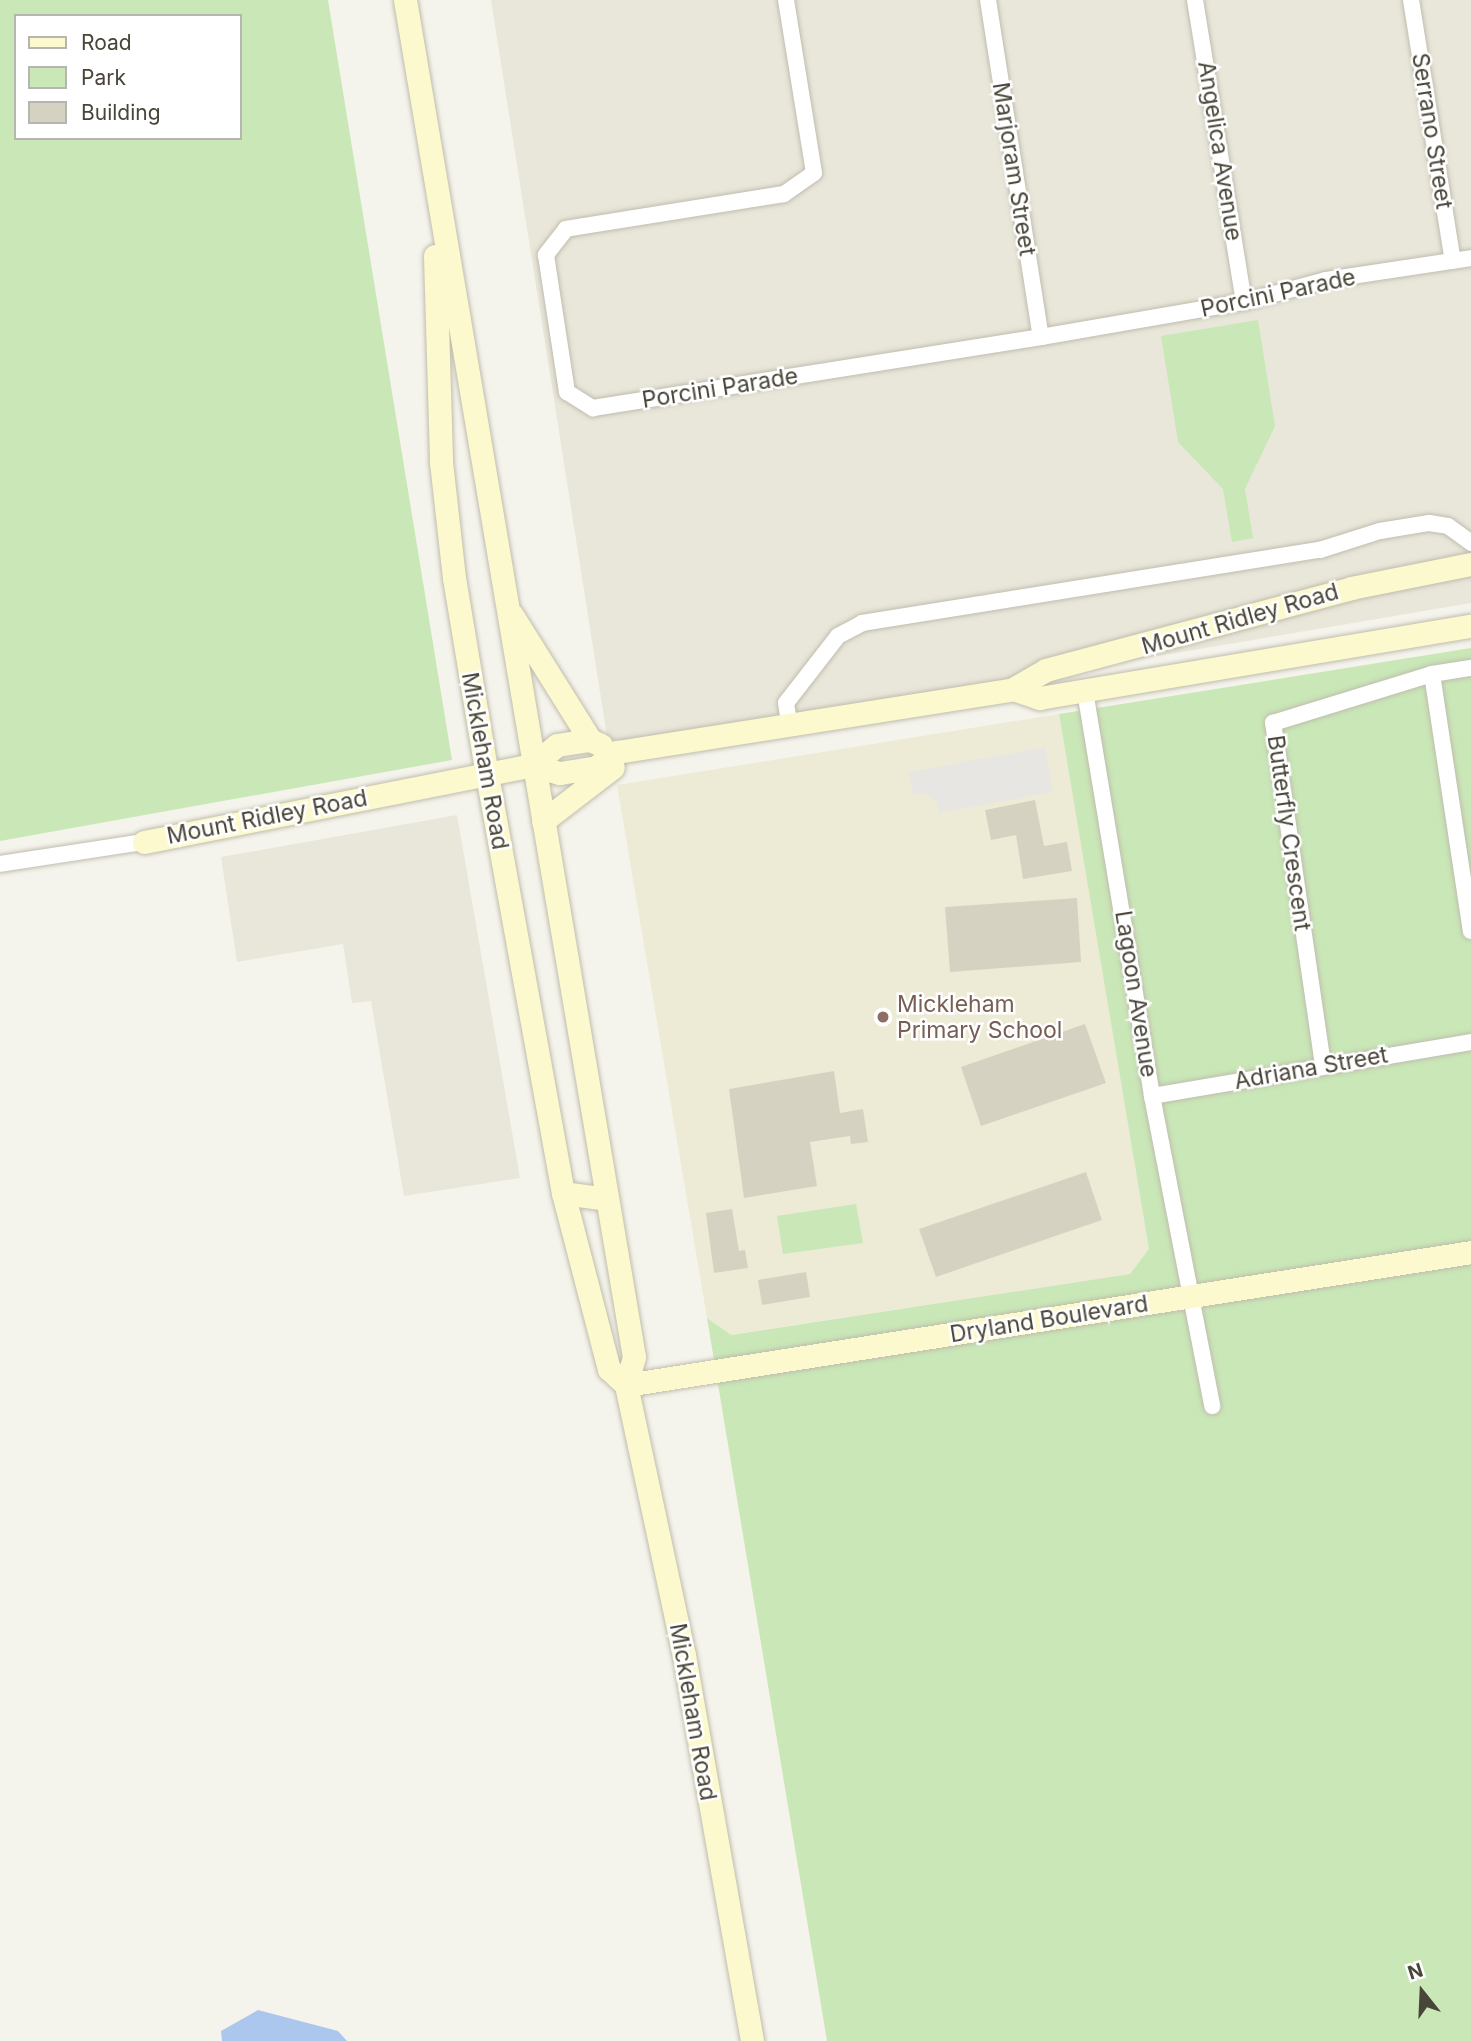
<!DOCTYPE html>
<html>
<head>
<meta charset="utf-8">
<style>
	body { margin:0 }
	#map { position:relative; width:1471px; height:2041px; overflow:hidden; background:#f5f4ec; font-family:Inter,sans-serif }
	div>[style] { position:absolute }
	.residential>* { inset:0; background:#e9e7da }
	.education>* { inset:0; background:#edebd6 }
	.green>* { inset:0; background:#c9e7b7 }
	.parking>* { inset:0; background:#e7e6e3 }
	.water>* { inset:0; background:#acc7ee }
	.building>* { inset:0; background:#d6d2c1 }
	.roads { filter:drop-shadow(0 0 2px #c0bdae) drop-shadow(0 0 2px #c0bdae) }
	.street>* { height:16px; margin:-8px; padding:0 8px; transform-origin:8px; border-radius:8px; background:#fff }
	.secondary>* { height:23px; margin:-11.5px; padding:0 11.5px; transform-origin:11.5px; border-radius:11.5px; background:#fcf9ce }
	.dots>* { width:19px; height:19px; translate:-50% -50%; box-sizing:border-box; border:4px solid #fff; border-radius:50% }
	span { translate:-50% -50%; white-space:nowrap; text-align:center; line-height:1.15; -webkit-text-stroke:5px #fff; paint-order:stroke }
	.street-label { font-size:23px; color:#494639 }
	.education-label { font-size:23px; color:#785e54 }
	.left { translate:0 -50%; text-align:left }
	.legend { position:absolute; left:14px; top:14px; width:228px; height:126px; box-sizing:border-box; background:#fff; border:2px solid #b6b5b0; margin:0; padding:9px 12px; list-style:none; font-size:21px; color:#494639 }
	.legend li { display:flex; align-items:center; gap:14px; height:35px }
	.legend b { width:35px; border:2px solid #b6b5b0 }
	.north { position:absolute; left:1387px; top:1957px; width:70px; height:70px; -webkit-text-stroke:5px #fff; paint-order:stroke; rotate:342deg; font-size:19px; font-weight:700; line-height:28px; text-align:center; color:#494639 }
	.north::after { content:''; display:block; margin:auto; width:24px; height:32px; background:#494639; clip-path:polygon(50% 0,100% 100%,50% 72%,0 100%) }
</style>
</head>
<body>
<div id="map">
	<div class="residential">
		<i style="clip-path:polygon(491px 0,1471px 0,1471px 603px,609px 749px)"></i>
		<i style="clip-path:polygon(457px 815px,520px 1178px,404px 1196px,371px 1001px,352px 1003px,343px 944px,237px 962px,221px 857px)"></i>
	</div>
	<div class="education">
		<i style="clip-path:polygon(1059px 714px,1149px 1249px,1130px 1274px,730px 1335px,707px 1318px,617px 785px)"></i>
	</div>
	<div class="green">
		<i style="clip-path:polygon(evenodd,0 0,328px 0,452px 760px,0 841px,0 0,16px 16px,240px 16px,240px 138px,16px 138px,16px 16px)"></i>
		<i style="clip-path:polygon(1258px 320px,1275px 426px,1245px 489px,1253px 538px,1232px 542px,1223px 489px,1178px 442px,1161px 336px)"></i>
		<i style="clip-path:polygon(1471px 648px,1471px 2041px,827px 2041px,707px 1318px,731px 1335px,1130px 1274px,1149px 1249px,1059px 714px)"></i>
		<i style="clip-path:polygon(856px 1204px,863px 1243px,783px 1254px,777px 1216px)"></i>
	</div>
	<div class="parking">
		<i style="clip-path:polygon(1045px 747px,1053px 792px,939px 813px,936px 801px,924px 793px,913px 795px,909px 772px)"></i>
	</div>
	<div class="water">
		<i style="clip-path:polygon(258px 2010px,338px 2031px,347px 2041px,222px 2041px,221px 2031px)"></i>
	</div>
	<div class="building">
		<i style="clip-path:polygon(1035px 800px,1044px 846px,1067px 842px,1072px 871px,1023px 879px,1016px 835px,991px 840px,985px 810px)"></i>
		<i style="clip-path:polygon(1077px 898px,1081px 962px,950px 972px,945px 907px)"></i>
		<i style="clip-path:polygon(1085px 1024px,1106px 1083px,981px 1126px,961px 1067px)"></i>
		<i style="clip-path:polygon(834px 1071px,840px 1113px,863px 1109px,868px 1142px,851px 1144px,850px 1136px,810px 1142px,817px 1186px,744px 1198px,729px 1089px)"></i>
		<i style="clip-path:polygon(1086px 1172px,1102px 1220px,936px 1277px,919px 1229px)"></i>
		<i style="clip-path:polygon(732px 1209px,739px 1251px,745px 1250px,748px 1268px,714px 1273px,706px 1213px)"></i>
		<i style="clip-path:polygon(806px 1272px,810px 1297px,762px 1305px,758px 1280px)"></i>
	</div>
	<div class="roads">
		<div class="street">
			<i style="left:786px;top:0;width:175px;rotate:80.8deg"></i>
			<i style="left:814px;top:173px;width:37px;rotate:145deg"></i>
			<i style="left:784px;top:194px;width:221px;rotate:170.9deg"></i>
			<i style="left:566px;top:229px;width:33px;rotate:128deg"></i>
			<i style="left:546px;top:255px;width:139px;rotate:81.3deg"></i>
			<i style="left:567px;top:392px;width:31px;rotate:32deg"></i>
			<i style="left:593px;top:408px;width:454px;rotate:-9deg"></i>
			<i style="left:1041px;top:337px;width:206px;rotate:-9.8deg"></i>
			<i style="left:1244px;top:302px;width:85px;rotate:-15deg"></i>
			<i style="left:1326px;top:280px;width:147px;rotate:-8.6deg"></i>
			<i style="left:988px;top:0;width:341px;rotate:81.1deg"></i>
			<i style="left:1195px;top:0;width:306px;rotate:80.8deg"></i>
			<i style="left:1411px;top:0;width:264px;rotate:80.9deg"></i>
			<i style="left:1432px;top:674px;width:260px;rotate:81.4deg"></i>
			<i style="left:1085px;top:691px;width:411px;rotate:80.6deg"></i>
			<i style="left:1152px;top:1096px;width:316px;rotate:79deg"></i>
			<i style="left:789px;top:722px;width:19px;rotate:-99deg"></i>
			<i style="left:786px;top:703px;width:85px;rotate:-52.2deg"></i>
			<i style="left:838px;top:636px;width:27px;rotate:-28deg"></i>
			<i style="left:862px;top:623px;width:464px;rotate:-9.1deg"></i>
			<i style="left:1320px;top:550px;width:63px;rotate:-17.6deg"></i>
			<i style="left:1380px;top:531px;width:50px;rotate:-9.3deg"></i>
			<i style="left:1429px;top:523px;width:19px;rotate:9deg"></i>
			<i style="left:1448px;top:526px;width:29px;rotate:36deg"></i>
			<i style="left:0;top:864px;width:146px;rotate:-8.7deg"></i>
			<i style="left:1323px;top:1065px;width:346px;rotate:-98.3deg"></i>
			<i style="left:1273px;top:723px;width:166px;rotate:-17.1deg"></i>
			<i style="left:1432px;top:674px;width:39px;rotate:-9deg"></i>
			<i style="left:1152px;top:1096px;width:324px;rotate:-9.6deg"></i>
		</div>
		<div class="secondary">
			<i style="left:405px;top:0;width:1376px;rotate:80.42deg"></i>
			<i style="left:634px;top:1357px;width:29px;rotate:106deg"></i>
			<i style="left:626px;top:1385px;width:276px;rotate:77.9deg"></i>
			<i style="left:684px;top:1655px;width:392px;rotate:80deg"></i>
			<i style="left:435px;top:256px;width:206px;rotate:88.3deg"></i>
			<i style="left:441px;top:462px;width:117px;rotate:83.6deg"></i>
			<i style="left:454px;top:578px;width:200px;rotate:80.5deg"></i>
			<i style="left:487px;top:775px;width:425px;rotate:79.7deg"></i>
			<i style="left:563px;top:1193px;width:182px;rotate:75.4deg"></i>
			<i style="left:609px;top:1369px;width:23px;rotate:43deg"></i>
			<i style="left:512px;top:615px;width:147px;rotate:58deg"></i>
			<i style="left:1013px;top:689px;width:28px;rotate:19deg"></i>
			<i style="left:1039px;top:698px;width:438px;rotate:-9.5deg"></i>
			<i style="left:533px;top:765px;width:31px;rotate:-40deg"></i>
			<i style="left:557px;top:745px;width:33px;rotate:-9deg"></i>
			<i style="left:590px;top:740px;width:12px;rotate:24deg"></i>
			<i style="left:543px;top:821px;width:88px;rotate:-37.6deg"></i>
			<i style="left:144px;top:842px;width:397px;rotate:-11.2deg"></i>
			<i style="left:533px;top:765px;width:28px;rotate:17deg"></i>
			<i style="left:560px;top:773px;width:36px;rotate:-9deg"></i>
			<i style="left:596px;top:767px;width:26px;rotate:-36deg"></i>
			<i style="left:617px;top:752px;width:401px;rotate:-9deg"></i>
			<i style="left:1013px;top:689px;width:38px;rotate:-30deg"></i>
			<i style="left:1046px;top:670px;width:316px;rotate:-15deg"></i>
			<i style="left:1351px;top:588px;width:122px;rotate:-11.3deg"></i>
			<i style="left:563px;top:1193px;width:44px;rotate:7.8deg"></i>
			<i style="left:626px;top:1385px;width:855px;rotate:-8.94deg"></i>
		</div>
	</div>
	<div class="dots">
		<i style="left:883px;top:1017px;background:#8d6e63"></i>
	</div>
	<div class="street-label">
		<span style="left:1432px;top:131px;rotate:81deg">Serrano Street</span>
		<span style="left:1220px;top:151px;rotate:81deg">Angelica Avenue</span>
		<span style="left:1014px;top:169px;rotate:81deg">Marjoram Street</span>
		<span style="left:1278px;top:293px;rotate:-12deg">Porcini Parade</span>
		<span style="left:720px;top:388px;rotate:-9deg">Porcini Parade</span>
		<span style="left:1240px;top:619px;rotate:-16deg">Mount Ridley Road</span>
		<span style="left:485px;top:761px;rotate:80deg">Mickleham Road</span>
		<span style="left:267px;top:817px;rotate:-11deg">Mount Ridley Road</span>
		<span style="left:1289px;top:833px;rotate:82deg">Butterfly Crescent</span>
		<span style="left:1136px;top:994px;rotate:81deg">Lagoon Avenue</span>
		<span style="left:1311px;top:1068px;rotate:-10deg">Adriana Street</span>
		<span style="left:1049px;top:1319px;rotate:-9deg">Dryland Boulevard</span>
		<span style="left:693px;top:1712px;rotate:80deg">Mickleham Road</span>
	</div>
	<div class="education-label">
		<span class="left" style="left:897px;top:1017px">Mickleham<br>Primary School</span>
	</div>
	<ul class="legend">
	<li><b style="height:9px;background:#fcf9ce"></b>Road</li>
	<li><b style="height:19px;background:#c9e7b7"></b>Park</li>
	<li><b style="height:19px;background:#d6d2c1"></b>Building</li>
	</ul>
	<div class="north">N</div>
</div>
</body>
</html>
